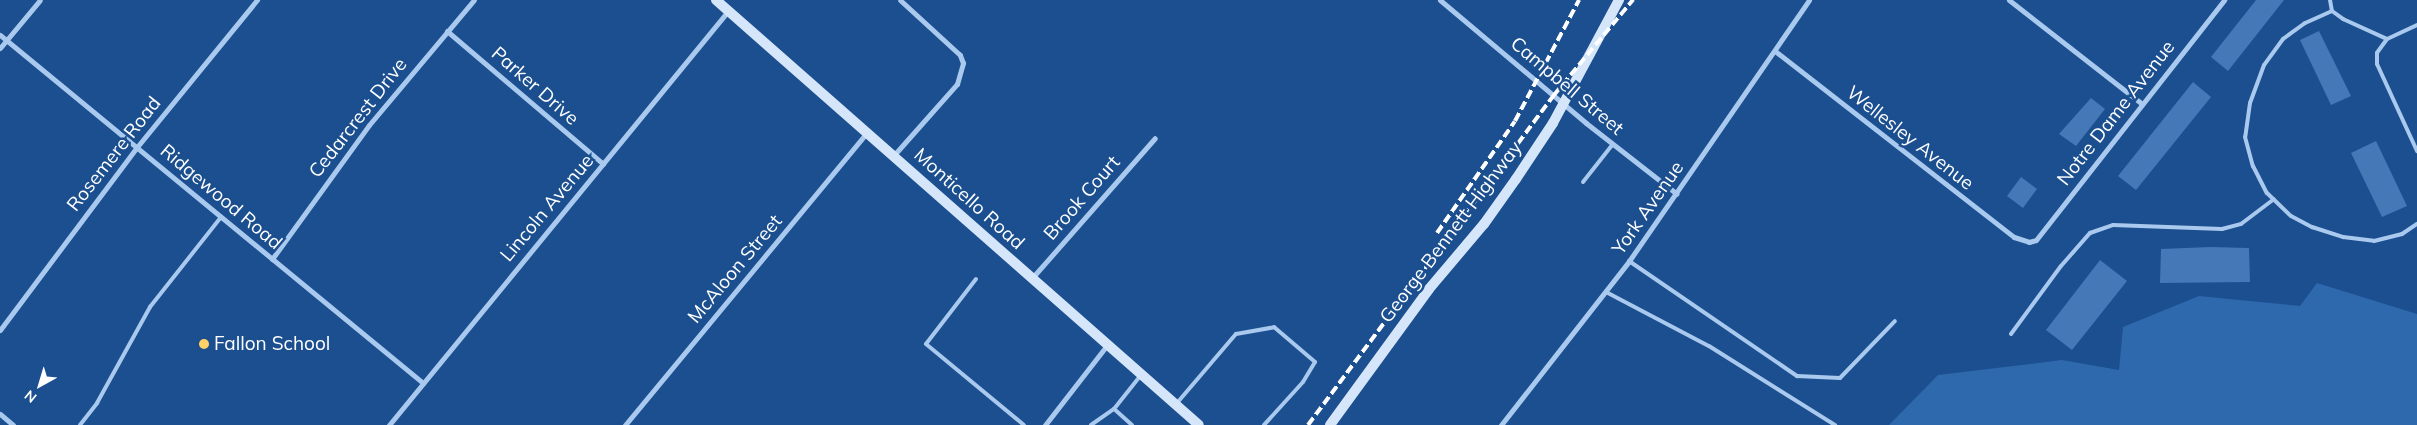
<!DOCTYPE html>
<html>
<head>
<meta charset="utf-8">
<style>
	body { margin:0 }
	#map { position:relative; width:2417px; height:425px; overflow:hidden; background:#1b4f8f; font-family:Mulish,sans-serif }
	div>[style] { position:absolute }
	.green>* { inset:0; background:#2e69ad }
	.building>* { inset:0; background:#4478b7 }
	.lane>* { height:4px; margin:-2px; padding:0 2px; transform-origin:2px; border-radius:2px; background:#a9c9ee }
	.street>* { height:5px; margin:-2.5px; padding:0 2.5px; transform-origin:2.5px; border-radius:2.5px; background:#a9c9ee }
	.secondary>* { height:10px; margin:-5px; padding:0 5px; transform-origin:5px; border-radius:5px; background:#d6e6fa }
	.rail>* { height:4px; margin-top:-2px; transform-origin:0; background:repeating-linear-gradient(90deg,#fff 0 9px,transparent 0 13px) }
	.dots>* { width:14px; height:14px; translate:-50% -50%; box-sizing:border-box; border:2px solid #1b4f8f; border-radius:50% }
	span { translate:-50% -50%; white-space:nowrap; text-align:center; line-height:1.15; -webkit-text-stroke:5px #1b4f8f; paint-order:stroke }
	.street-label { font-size:19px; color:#fff }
	.poi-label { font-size:19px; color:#fff }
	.left { translate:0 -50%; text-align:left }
	.north { position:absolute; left:15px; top:360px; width:50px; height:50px; -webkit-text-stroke:4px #1b4f8f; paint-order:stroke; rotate:219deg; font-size:14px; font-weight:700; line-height:20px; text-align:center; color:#fff }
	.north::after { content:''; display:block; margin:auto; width:18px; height:22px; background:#fff; clip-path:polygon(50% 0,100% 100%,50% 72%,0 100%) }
</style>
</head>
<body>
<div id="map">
	<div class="green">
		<i style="clip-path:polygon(2317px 283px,2417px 314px,2417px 425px,1889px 425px,1938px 375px,2062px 360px,2119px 370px,2123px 327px,2199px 296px,2300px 306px)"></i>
	</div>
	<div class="building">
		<i style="clip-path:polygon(2256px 0,2284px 0,2228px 71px,2211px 57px)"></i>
		<i style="clip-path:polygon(2319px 31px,2351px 96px,2331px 105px,2300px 40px)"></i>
		<i style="clip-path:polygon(2193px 82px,2211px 97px,2136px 190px,2118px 176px)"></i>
		<i style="clip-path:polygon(2091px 98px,2105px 109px,2076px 146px,2059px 134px)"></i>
		<i style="clip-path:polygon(2376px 141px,2407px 206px,2382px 217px,2351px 153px)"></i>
		<i style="clip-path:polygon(2021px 177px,2037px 189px,2023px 208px,2007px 196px)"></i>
		<i style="clip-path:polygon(2210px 247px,2249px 248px,2250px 282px,2160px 283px,2161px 249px)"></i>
		<i style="clip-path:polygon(2100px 260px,2127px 281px,2072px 350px,2046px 330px)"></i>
	</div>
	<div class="lane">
		<i style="left:2330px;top:0;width:11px;rotate:80deg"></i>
		<i style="left:2332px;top:11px;width:14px;rotate:36deg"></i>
		<i style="left:2343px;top:19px;width:48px;rotate:24.4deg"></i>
		<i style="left:2332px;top:11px;width:30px;rotate:156deg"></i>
		<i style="left:2305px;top:23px;width:27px;rotate:144deg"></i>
		<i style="left:2283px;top:39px;width:32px;rotate:126deg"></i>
		<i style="left:2264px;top:65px;width:40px;rotate:110.2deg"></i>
		<i style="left:2250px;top:103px;width:34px;rotate:98deg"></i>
		<i style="left:2245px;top:137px;width:30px;rotate:75deg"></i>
		<i style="left:2253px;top:166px;width:30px;rotate:63deg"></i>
		<i style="left:2267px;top:193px;width:33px;rotate:44deg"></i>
		<i style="left:2291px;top:216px;width:24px;rotate:28deg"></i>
		<i style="left:2312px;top:227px;width:33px;rotate:18deg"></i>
		<i style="left:2343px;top:237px;width:31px;rotate:7deg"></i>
		<i style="left:2374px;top:241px;width:29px;rotate:-14deg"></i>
		<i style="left:2402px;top:234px;width:18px;rotate:-34deg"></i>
		<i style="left:2417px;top:25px;width:33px;rotate:155deg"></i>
		<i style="left:2387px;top:39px;width:17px;rotate:126deg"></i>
		<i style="left:2377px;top:53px;width:11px;rotate:90deg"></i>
		<i style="left:2377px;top:64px;width:96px;rotate:65.3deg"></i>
		<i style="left:1583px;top:182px;width:48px;rotate:-51.7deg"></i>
		<i style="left:1629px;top:261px;width:204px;rotate:34.4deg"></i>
		<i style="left:1797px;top:376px;width:43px;rotate:2.7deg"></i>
		<i style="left:1840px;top:378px;width:79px;rotate:-46deg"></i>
		<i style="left:976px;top:279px;width:82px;rotate:127.6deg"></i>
		<i style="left:926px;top:344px;width:127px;rotate:39.6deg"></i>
		<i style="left:1606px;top:292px;width:116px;rotate:27.7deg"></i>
		<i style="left:1709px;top:346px;width:149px;rotate:32.1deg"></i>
		<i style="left:2011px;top:334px;width:84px;rotate:-53.7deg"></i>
		<i style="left:2061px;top:266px;width:44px;rotate:-48.7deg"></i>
		<i style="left:2090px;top:233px;width:24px;rotate:-19deg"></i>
		<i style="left:2113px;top:225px;width:109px;rotate:2.1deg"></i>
		<i style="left:2222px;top:229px;width:20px;rotate:-15deg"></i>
		<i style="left:2241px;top:224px;width:41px;rotate:-37.1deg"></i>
		<i style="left:1177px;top:403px;width:91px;rotate:-49.5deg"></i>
		<i style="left:1236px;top:334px;width:39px;rotate:-10deg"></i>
		<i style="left:1274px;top:327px;width:54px;rotate:40.5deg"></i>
		<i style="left:1315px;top:362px;width:23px;rotate:121deg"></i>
		<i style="left:1303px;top:382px;width:58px;rotate:132.2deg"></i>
		<i style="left:80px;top:425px;width:28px;rotate:-52deg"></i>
		<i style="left:97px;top:403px;width:110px;rotate:-61.1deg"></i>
		<i style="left:150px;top:307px;width:115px;rotate:-51.7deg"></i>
		<i style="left:1091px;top:425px;width:28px;rotate:-35deg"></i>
		<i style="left:1132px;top:425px;width:24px;rotate:-138deg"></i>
		<i style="left:1114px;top:409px;width:43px;rotate:-51.5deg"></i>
	</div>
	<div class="street">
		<i style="left:1440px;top:0;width:191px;rotate:40.1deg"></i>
		<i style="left:1586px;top:123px;width:115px;rotate:38deg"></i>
		<i style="left:2009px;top:0;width:167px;rotate:38deg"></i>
		<i style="left:447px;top:31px;width:205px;rotate:40.4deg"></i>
		<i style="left:0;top:35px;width:548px;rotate:39.44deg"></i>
		<i style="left:0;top:48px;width:62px;rotate:-50.2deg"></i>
		<i style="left:1775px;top:51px;width:303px;rotate:37.9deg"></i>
		<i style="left:2014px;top:237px;width:16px;rotate:18deg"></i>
		<i style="left:2029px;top:242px;width:7px;rotate:-16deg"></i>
		<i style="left:2036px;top:240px;width:305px;rotate:-51.9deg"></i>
		<i style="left:894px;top:155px;width:95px;rotate:-48.4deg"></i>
		<i style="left:957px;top:84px;width:22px;rotate:-74deg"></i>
		<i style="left:963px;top:63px;width:9px;rotate:-111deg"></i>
		<i style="left:960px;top:55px;width:81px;rotate:-137.5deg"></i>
		<i style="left:272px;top:259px;width:165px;rotate:-54.1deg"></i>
		<i style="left:369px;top:125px;width:163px;rotate:-50deg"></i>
		<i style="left:1032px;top:278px;width:186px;rotate:-48.7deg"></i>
		<i style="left:0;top:330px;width:229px;rotate:-53.2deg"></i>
		<i style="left:137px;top:147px;width:190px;rotate:-50.8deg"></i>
		<i style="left:0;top:414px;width:17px;rotate:40deg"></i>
		<i style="left:389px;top:425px;width:535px;rotate:-50.69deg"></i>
		<i style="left:625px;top:425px;width:380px;rotate:-50.4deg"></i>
		<i style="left:1045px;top:425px;width:101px;rotate:-52.2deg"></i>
		<i style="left:1501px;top:425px;width:208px;rotate:-52deg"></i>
		<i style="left:1629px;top:261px;width:317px;rotate:-55.4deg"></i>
	</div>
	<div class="secondary">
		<i style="left:716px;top:0;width:643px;rotate:41.35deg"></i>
		<i style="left:1330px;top:425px;width:168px;rotate:-53.9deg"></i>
		<i style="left:1429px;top:289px;width:85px;rotate:-49.8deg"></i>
		<i style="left:1484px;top:224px;width:55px;rotate:-54.6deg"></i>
		<i style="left:1516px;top:179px;width:67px;rotate:-56.5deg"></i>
		<i style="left:1553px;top:123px;width:140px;rotate:-61.8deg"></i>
	</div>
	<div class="rail">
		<i style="left:1437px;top:233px;width:136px;rotate:-55.1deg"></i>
		<i style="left:1515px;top:121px;width:137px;rotate:-62.1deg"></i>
		<i style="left:1308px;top:425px;width:412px;rotate:-53.3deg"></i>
		<i style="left:1554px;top:95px;width:124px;rotate:-50.3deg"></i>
	</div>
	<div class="dots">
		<i style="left:204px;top:344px;background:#ffd166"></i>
	</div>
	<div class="street-label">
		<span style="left:535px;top:86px;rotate:41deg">Parker Drive</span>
		<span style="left:1567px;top:86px;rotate:40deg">Campbell Street</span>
		<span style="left:2116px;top:113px;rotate:-52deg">Notre Dame Avenue</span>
		<span style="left:358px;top:118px;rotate:-52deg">Cedarcrest Drive</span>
		<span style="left:1910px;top:138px;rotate:38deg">Wellesley Avenue</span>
		<span style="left:114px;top:154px;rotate:-52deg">Rosemere Road</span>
		<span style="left:221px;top:197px;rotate:40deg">Ridgewood Road</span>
		<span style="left:1082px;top:198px;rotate:-49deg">Brook Court</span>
		<span style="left:969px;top:199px;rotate:42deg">Monticello Road</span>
		<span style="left:547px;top:208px;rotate:-50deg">Lincoln Avenue</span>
		<span style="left:1648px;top:208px;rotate:-55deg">York Avenue</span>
		<span style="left:1451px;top:232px;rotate:-53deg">George Bennett Highway</span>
		<span style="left:735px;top:269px;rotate:-50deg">McAloon Street</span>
	</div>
	<div class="poi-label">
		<span class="left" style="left:214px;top:344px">Fallon School</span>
	</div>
	<div class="north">N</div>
</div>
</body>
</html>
